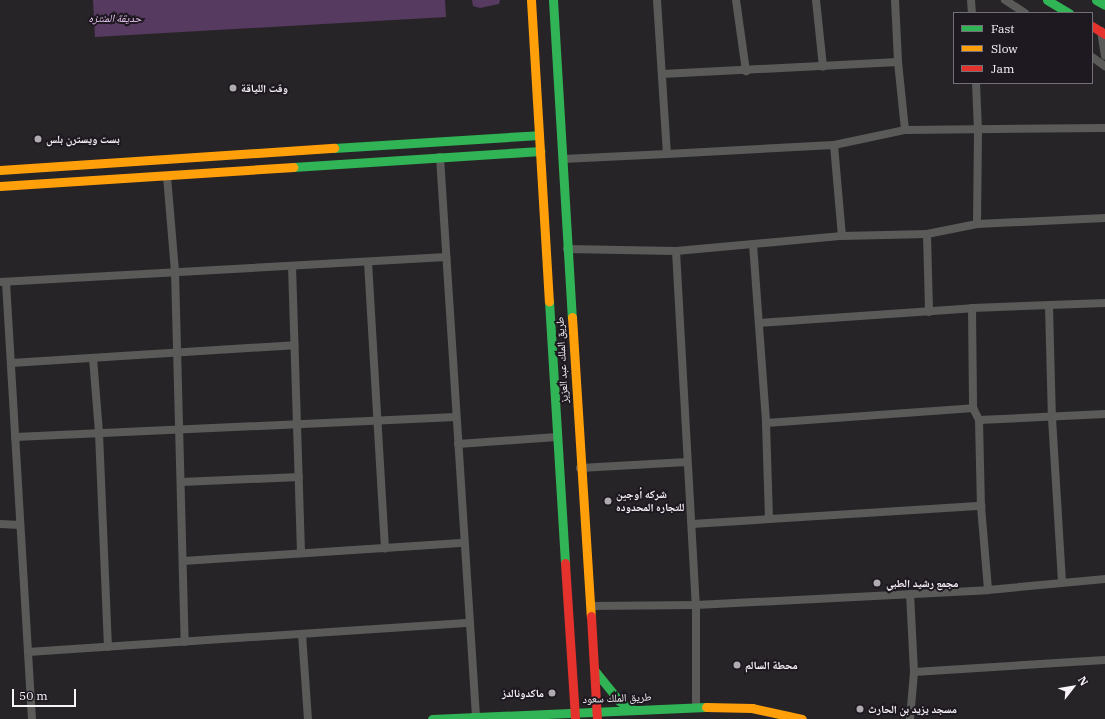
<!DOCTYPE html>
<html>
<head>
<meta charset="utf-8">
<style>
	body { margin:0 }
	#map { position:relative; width:1105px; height:719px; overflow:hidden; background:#272428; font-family:"IBM Plex Serif","Noto Naskh Arabic",serif }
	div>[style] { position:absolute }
	.green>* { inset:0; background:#573a60 }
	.street>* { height:8px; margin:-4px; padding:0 4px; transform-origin:4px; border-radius:4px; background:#5a5a59 }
	.fast>* { height:9px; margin:-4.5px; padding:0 4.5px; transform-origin:4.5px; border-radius:4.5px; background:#30b455 }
	.slow>* { height:9px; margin:-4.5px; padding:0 4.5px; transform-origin:4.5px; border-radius:4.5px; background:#ff9f0a }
	.jam>* { height:9px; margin:-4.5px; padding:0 4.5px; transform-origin:4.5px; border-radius:4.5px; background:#e5322d }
	.dots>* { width:11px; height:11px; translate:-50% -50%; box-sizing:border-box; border:2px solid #1e1820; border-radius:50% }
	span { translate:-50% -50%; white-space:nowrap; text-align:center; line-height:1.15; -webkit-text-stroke:4px #1e1820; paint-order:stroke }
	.park-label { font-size:11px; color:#efcafa; font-style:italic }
	.poi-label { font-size:11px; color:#f8f3f9; font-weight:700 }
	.left { translate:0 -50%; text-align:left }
	.right { translate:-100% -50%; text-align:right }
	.street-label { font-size:11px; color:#f8f3f9 }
	.legend { position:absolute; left:953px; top:12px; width:140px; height:72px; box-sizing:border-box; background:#1e1820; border:1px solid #757077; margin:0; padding:5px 7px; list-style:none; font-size:12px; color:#f8f3f9 }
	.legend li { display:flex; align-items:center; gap:8px; height:20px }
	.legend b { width:20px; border:1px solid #757077 }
	.north { position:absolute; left:1053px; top:667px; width:40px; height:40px; -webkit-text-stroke:3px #1e1820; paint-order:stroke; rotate:59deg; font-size:11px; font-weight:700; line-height:16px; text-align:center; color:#f8f3f9 }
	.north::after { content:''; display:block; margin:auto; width:14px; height:18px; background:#f8f3f9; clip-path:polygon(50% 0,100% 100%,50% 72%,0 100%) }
	.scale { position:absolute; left:12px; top:689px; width:64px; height:18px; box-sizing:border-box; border:2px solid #f8f3f9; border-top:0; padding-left:5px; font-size:12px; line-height:14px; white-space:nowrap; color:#f8f3f9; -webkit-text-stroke:3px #1e1820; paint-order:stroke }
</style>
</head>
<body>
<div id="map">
	<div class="green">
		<i style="clip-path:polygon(93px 0,445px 0,446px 17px,95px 37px)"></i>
		<i style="clip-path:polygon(472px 0,500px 0,499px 4px,480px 8px,473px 6px)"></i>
	</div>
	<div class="street">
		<i style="left:657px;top:0;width:154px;rotate:86.3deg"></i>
		<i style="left:667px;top:154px;width:167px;rotate:-3.1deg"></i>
		<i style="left:834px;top:145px;width:73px;rotate:-11.9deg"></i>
		<i style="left:905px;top:130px;width:200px;rotate:-0.6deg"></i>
		<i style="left:736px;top:0;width:72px;rotate:82deg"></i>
		<i style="left:816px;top:0;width:67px;rotate:84deg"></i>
		<i style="left:895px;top:0;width:62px;rotate:87.2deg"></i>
		<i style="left:898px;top:62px;width:68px;rotate:84.1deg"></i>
		<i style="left:971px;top:0;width:13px;rotate:86deg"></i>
		<i style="left:1005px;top:0;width:24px;rotate:33deg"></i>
		<i style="left:1101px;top:31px;width:25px;rotate:81deg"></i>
		<i style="left:1092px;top:57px;width:16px;rotate:35deg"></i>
		<i style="left:662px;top:74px;width:236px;rotate:-2.9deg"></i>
		<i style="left:976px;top:83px;width:47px;rotate:87.6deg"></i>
		<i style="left:978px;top:130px;width:94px;rotate:90.6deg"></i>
		<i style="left:834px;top:145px;width:91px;rotate:85deg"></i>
		<i style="left:440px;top:157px;width:561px;rotate:86.32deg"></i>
		<i style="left:563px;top:159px;width:104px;rotate:-2.8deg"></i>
		<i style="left:167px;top:176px;width:96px;rotate:85.2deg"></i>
		<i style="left:175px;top:272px;width:370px;rotate:88.5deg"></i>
		<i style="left:927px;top:234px;width:78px;rotate:88.5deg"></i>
		<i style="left:753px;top:244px;width:179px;rotate:85.8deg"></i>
		<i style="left:766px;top:423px;width:95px;rotate:88.2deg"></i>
		<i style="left:567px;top:249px;width:109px;rotate:1.1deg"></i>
		<i style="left:676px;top:251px;width:167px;rotate:-5.2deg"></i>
		<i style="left:842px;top:236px;width:85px;rotate:-1.3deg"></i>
		<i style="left:927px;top:234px;width:51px;rotate:-11.3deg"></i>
		<i style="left:977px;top:224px;width:128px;rotate:-2.7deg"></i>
		<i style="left:676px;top:251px;width:355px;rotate:86.8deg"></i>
		<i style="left:696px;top:605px;width:102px;rotate:90deg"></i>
		<i style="left:368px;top:262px;width:287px;rotate:86.6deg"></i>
		<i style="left:292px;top:266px;width:287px;rotate:88.2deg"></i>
		<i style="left:0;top:282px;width:447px;rotate:-3.2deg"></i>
		<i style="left:6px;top:282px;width:438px;rotate:86.6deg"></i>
		<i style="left:1049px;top:306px;width:112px;rotate:88.5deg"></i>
		<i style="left:1052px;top:418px;width:164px;rotate:86.5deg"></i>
		<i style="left:972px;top:308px;width:100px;rotate:89.4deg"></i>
		<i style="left:973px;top:408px;width:13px;rotate:63deg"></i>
		<i style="left:979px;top:420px;width:86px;rotate:88.7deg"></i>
		<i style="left:981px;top:506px;width:84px;rotate:85.2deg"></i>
		<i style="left:760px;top:323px;width:213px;rotate:-4deg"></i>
		<i style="left:972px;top:308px;width:133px;rotate:-2.2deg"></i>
		<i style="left:93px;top:358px;width:75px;rotate:85.4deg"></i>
		<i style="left:99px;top:433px;width:214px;rotate:87.6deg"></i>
		<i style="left:11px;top:363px;width:284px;rotate:-3.6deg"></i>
		<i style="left:979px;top:420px;width:126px;rotate:-2.7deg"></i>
		<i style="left:766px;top:423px;width:208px;rotate:-4.1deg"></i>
		<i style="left:15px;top:437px;width:441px;rotate:-2.6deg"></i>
		<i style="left:458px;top:444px;width:99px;rotate:-4deg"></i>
		<i style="left:580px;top:468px;width:107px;rotate:-3.2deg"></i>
		<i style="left:181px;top:482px;width:118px;rotate:-2.4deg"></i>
		<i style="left:0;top:524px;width:20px;rotate:3deg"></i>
		<i style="left:692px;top:524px;width:290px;rotate:-3.6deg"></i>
		<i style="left:183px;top:561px;width:282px;rotate:-3.7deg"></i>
		<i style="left:591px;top:606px;width:105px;rotate:-0.5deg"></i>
		<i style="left:696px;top:605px;width:292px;rotate:-2.9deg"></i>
		<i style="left:988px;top:590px;width:118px;rotate:-5.4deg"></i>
		<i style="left:302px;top:634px;width:85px;rotate:86deg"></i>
		<i style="left:28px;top:652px;width:443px;rotate:-3.8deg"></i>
		<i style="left:914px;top:672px;width:191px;rotate:-3.6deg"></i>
		<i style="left:910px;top:719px;width:47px;rotate:-85.1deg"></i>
		<i style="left:914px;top:672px;width:78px;rotate:-92.9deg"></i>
	</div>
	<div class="fast">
		<i style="left:553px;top:0;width:318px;rotate:86.6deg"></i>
		<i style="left:1047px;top:0;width:26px;rotate:31deg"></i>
		<i style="left:1096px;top:0;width:10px;rotate:29deg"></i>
		<i style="left:334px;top:148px;width:205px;rotate:-3.6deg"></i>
		<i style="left:293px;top:167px;width:248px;rotate:-3.7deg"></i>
		<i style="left:549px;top:301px;width:262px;rotate:86.5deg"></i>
		<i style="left:595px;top:671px;width:38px;rotate:51deg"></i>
		<i style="left:619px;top:701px;width:17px;rotate:31deg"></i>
		<i style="left:432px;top:719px;width:274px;rotate:-2.5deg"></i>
	</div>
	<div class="slow">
		<i style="left:531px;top:0;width:302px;rotate:86.6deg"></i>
		<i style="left:0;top:170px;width:335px;rotate:-3.8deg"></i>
		<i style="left:0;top:186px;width:294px;rotate:-3.7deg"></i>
		<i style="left:572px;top:317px;width:300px;rotate:86.4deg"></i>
		<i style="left:706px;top:707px;width:46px;rotate:1.2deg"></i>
		<i style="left:752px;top:708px;width:51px;rotate:12.4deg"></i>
	</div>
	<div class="jam">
		<i style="left:1092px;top:26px;width:15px;rotate:32deg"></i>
		<i style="left:565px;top:563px;width:156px;rotate:86.3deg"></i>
		<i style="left:591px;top:616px;width:103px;rotate:86.7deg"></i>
	</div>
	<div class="dots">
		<i style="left:233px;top:88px;background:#afabb0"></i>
		<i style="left:38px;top:139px;background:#afabb0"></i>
		<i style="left:608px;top:501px;background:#afabb0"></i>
		<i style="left:877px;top:583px;background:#afabb0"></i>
		<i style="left:737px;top:665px;background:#afabb0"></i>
		<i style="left:552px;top:693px;background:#afabb0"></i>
		<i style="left:860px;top:709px;background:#afabb0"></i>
	</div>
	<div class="park-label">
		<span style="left:115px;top:18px">حديقة المنتزه</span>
	</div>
	<div class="poi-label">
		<span class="left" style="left:241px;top:88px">وقت اللياقة</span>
		<span class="left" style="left:46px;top:139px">بست ويسترن بلس</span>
		<span class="left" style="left:616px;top:501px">شركه أوجين<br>للتجاره المحدوده</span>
		<span class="left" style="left:886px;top:583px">مجمع رشيد الطبي</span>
		<span class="left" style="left:745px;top:665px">محطة السالم</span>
		<span class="right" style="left:544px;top:693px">ماكدونالدز</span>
		<span class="left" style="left:868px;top:709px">مسجد يزيد بن الحارث</span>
	</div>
	<div class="street-label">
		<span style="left:562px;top:360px;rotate:-93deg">طريق الملك عبد العزيز</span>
		<span style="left:617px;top:698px;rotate:-2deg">طريق الملك سعود</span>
	</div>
	<ul class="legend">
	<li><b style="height:5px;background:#30b455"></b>Fast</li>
	<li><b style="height:5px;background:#ff9f0a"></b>Slow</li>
	<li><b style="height:5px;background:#e5322d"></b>Jam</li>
	</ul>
	<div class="north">N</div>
	<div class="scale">50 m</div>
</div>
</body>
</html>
